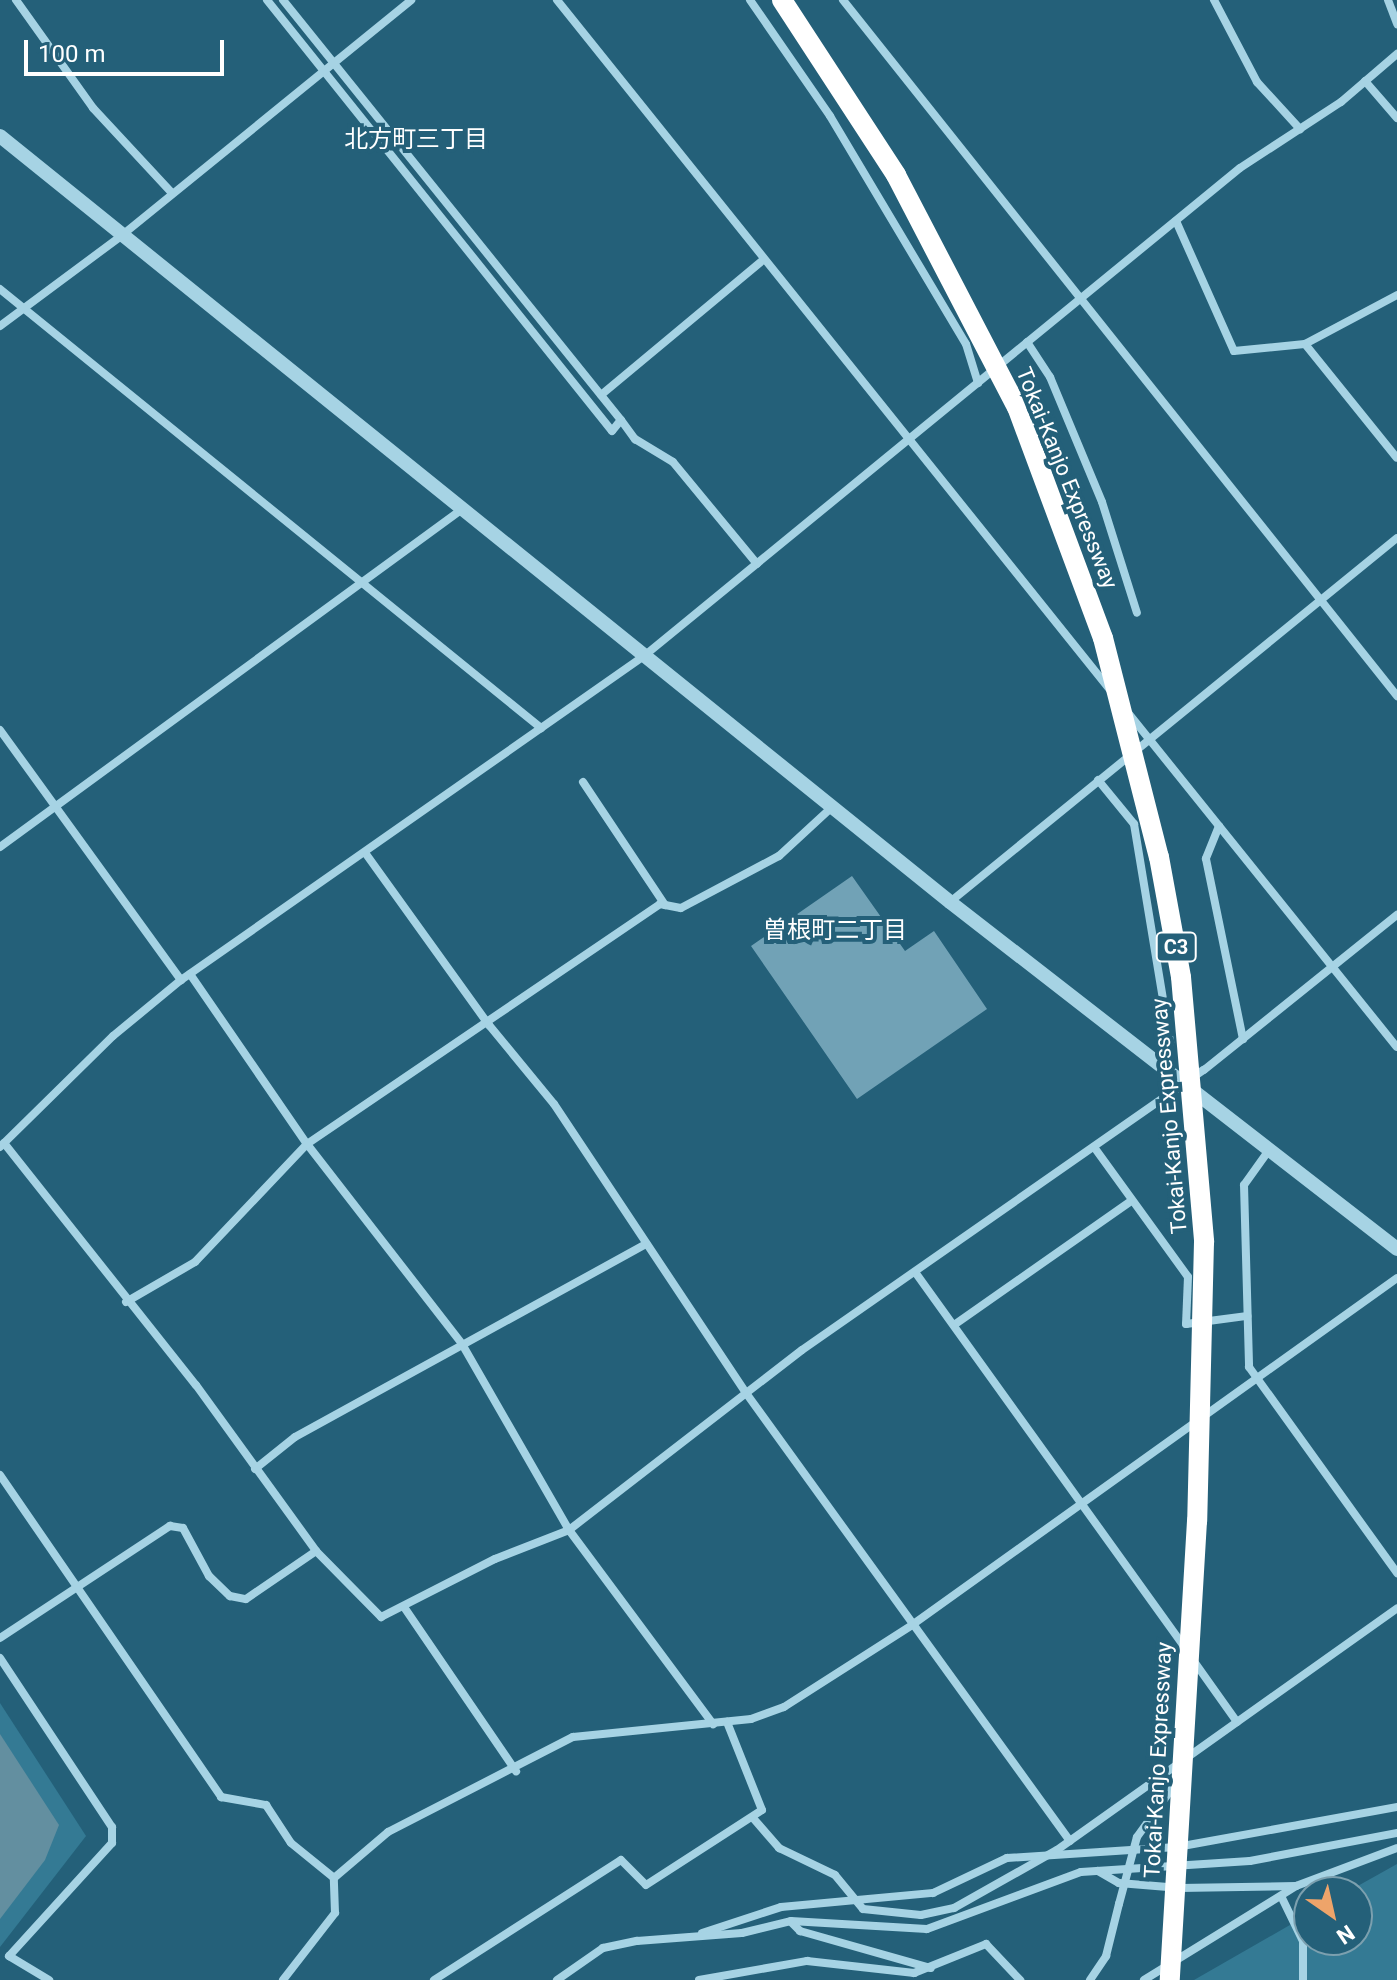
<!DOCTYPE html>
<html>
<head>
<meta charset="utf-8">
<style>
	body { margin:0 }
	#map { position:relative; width:1397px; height:1980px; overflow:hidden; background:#246079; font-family:Roboto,"Noto Sans JP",sans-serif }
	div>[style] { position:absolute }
	.green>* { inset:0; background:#347a94 }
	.water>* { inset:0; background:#638fa0 }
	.building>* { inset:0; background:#71a2b6 }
	.minor>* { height:8px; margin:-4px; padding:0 4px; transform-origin:4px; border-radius:4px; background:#a6d3e4 }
	.tertiary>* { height:14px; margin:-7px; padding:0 7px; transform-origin:7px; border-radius:7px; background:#a6d3e4 }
	.minor-bridge>* { height:8px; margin:-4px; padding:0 4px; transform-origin:4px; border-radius:4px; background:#a6d3e4 }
	.motorway-bridge>* { height:20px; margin:-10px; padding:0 10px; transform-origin:10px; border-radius:10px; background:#fff }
	span { translate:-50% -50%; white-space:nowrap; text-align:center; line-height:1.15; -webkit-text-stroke:8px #246079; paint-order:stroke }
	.shield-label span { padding:2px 6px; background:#246079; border:2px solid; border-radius:6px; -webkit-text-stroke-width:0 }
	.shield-label { font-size:20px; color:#fff; font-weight:700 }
	.street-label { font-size:22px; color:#fff }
	.neighbourhood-label { font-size:24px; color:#fff }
	.north { position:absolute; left:1293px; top:1876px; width:80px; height:80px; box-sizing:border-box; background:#246079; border:2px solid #7ca0af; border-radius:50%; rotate:146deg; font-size:22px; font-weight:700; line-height:32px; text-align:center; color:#fff }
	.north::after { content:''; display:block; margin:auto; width:28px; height:36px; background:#eea46a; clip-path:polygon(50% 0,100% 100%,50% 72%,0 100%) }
	.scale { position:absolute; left:24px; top:40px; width:200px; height:36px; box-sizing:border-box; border:4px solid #fff; border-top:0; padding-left:10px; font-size:24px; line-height:28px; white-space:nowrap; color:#fff; -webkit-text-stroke:6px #246079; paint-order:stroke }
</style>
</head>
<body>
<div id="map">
	<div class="green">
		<i style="clip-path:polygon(0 1703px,86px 1836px,0 1947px)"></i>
		<i style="clip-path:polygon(1397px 1864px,1397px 1980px,1194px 1980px,1309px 1914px,1309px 1940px,1357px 1940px,1357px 1892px,1347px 1892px)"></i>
	</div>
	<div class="water">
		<i style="clip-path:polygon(0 1734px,59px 1825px,45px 1860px,0 1919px)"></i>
	</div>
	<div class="building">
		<i style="clip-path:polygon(852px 876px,905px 951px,934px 931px,987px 1009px,857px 1099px,751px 946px)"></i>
	</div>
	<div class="minor">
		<i style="left:16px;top:0;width:133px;rotate:54.5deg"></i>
		<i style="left:93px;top:108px;width:116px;rotate:47.1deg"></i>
		<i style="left:267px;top:0;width:552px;rotate:51.32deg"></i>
		<i style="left:612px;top:431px;width:14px;rotate:-51deg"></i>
		<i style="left:621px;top:420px;width:24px;rotate:54deg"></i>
		<i style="left:635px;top:439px;width:44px;rotate:31.2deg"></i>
		<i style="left:673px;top:462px;width:132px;rotate:50.5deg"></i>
		<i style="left:283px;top:0;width:539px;rotate:51.17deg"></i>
		<i style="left:557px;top:0;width:886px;rotate:51.28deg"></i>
		<i style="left:750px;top:0;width:141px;rotate:55.4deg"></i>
		<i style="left:830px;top:116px;width:265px;rotate:59.2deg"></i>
		<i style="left:966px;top:344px;width:41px;rotate:72.9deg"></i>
		<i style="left:843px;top:0;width:890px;rotate:51.48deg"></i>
		<i style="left:1214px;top:0;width:93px;rotate:62.3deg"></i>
		<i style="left:1257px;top:82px;width:64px;rotate:47.5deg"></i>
		<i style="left:1388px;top:0;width:26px;rotate:69deg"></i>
		<i style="left:1365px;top:81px;width:49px;rotate:49.1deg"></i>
		<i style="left:1176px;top:221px;width:142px;rotate:66deg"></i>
		<i style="left:1234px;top:351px;width:71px;rotate:-5.6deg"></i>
		<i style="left:1305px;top:344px;width:146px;rotate:51.1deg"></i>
		<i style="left:0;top:289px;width:697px;rotate:39.06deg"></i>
		<i style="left:0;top:326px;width:151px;rotate:-36.6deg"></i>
		<i style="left:121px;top:236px;width:374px;rotate:-39.1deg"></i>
		<i style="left:1027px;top:342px;width:42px;rotate:56.7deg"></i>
		<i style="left:1050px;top:377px;width:135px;rotate:67.4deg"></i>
		<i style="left:1102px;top:502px;width:116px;rotate:72.5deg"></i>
		<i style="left:1305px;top:344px;width:104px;rotate:-28deg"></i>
		<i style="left:601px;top:395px;width:212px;rotate:-39.8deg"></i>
		<i style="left:1129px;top:714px;width:427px;rotate:51.2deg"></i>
		<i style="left:0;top:730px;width:309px;rotate:54.1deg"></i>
		<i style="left:1098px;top:780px;width:57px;rotate:50.7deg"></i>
		<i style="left:1134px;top:824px;width:221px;rotate:80.6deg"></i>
		<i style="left:1170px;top:1042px;width:27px;rotate:107deg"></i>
		<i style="left:583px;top:782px;width:148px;rotate:56.3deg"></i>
		<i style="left:1219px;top:826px;width:35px;rotate:112deg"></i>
		<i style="left:1206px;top:859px;width:184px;rotate:78.4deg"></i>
		<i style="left:0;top:847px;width:571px;rotate:-36.17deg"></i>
		<i style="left:366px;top:854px;width:211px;rotate:54.3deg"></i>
		<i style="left:489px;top:1025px;width:102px;rotate:50.6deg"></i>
		<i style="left:554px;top:1104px;width:347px;rotate:56.4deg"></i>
		<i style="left:746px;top:1393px;width:553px;rotate:54.13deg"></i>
		<i style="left:950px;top:902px;width:576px;rotate:-39.16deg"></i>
		<i style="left:190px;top:974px;width:206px;rotate:55.5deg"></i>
		<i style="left:307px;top:1144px;width:253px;rotate:52.2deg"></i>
		<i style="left:462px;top:1344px;width:215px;rotate:60.1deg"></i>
		<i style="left:569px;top:1530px;width:242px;rotate:53.4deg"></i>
		<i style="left:4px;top:1143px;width:309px;rotate:51.6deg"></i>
		<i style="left:196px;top:1385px;width:205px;rotate:54.1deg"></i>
		<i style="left:316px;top:1551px;width:93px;rotate:45.4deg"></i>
		<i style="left:381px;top:1617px;width:128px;rotate:-27deg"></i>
		<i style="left:495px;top:1559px;width:79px;rotate:-21.4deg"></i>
		<i style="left:569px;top:1530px;width:294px;rotate:-37.7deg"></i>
		<i style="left:802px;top:1350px;width:490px;rotate:-34.9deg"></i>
		<i style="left:1204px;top:1070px;width:248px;rotate:-38.8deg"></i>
		<i style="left:0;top:1147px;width:158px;rotate:-44.5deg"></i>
		<i style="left:113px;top:1036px;width:88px;rotate:-39.5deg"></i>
		<i style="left:181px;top:980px;width:565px;rotate:-34.98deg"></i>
		<i style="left:644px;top:656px;width:770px;rotate:-39.31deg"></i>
		<i style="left:1240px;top:168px;width:121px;rotate:-33.2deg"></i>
		<i style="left:1341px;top:102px;width:74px;rotate:-40.6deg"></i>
		<i style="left:1094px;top:1147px;width:160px;rotate:54.1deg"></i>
		<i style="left:1188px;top:1277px;width:47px;rotate:92.4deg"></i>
		<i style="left:1186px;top:1324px;width:62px;rotate:-7.5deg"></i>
		<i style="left:1269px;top:1150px;width:43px;rotate:125.5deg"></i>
		<i style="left:1244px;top:1185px;width:182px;rotate:88.4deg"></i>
		<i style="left:1249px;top:1367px;width:254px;rotate:54.3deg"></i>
		<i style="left:915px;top:1272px;width:463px;rotate:54.3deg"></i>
		<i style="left:126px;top:1302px;width:80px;rotate:-30.1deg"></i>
		<i style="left:195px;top:1262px;width:163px;rotate:-46.5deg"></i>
		<i style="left:307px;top:1144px;width:427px;rotate:-34.2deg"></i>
		<i style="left:660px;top:904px;width:21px;rotate:11deg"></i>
		<i style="left:681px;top:908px;width:111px;rotate:-28deg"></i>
		<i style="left:779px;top:856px;width:71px;rotate:-42.7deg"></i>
		<i style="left:954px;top:1325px;width:216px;rotate:-35deg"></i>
		<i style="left:255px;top:1469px;width:51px;rotate:-38.7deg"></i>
		<i style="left:295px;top:1437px;width:401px;rotate:-28.8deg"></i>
		<i style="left:0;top:1475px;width:391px;rotate:55.5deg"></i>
		<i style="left:221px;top:1797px;width:46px;rotate:10.1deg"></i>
		<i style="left:266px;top:1805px;width:45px;rotate:56.7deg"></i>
		<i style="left:291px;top:1843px;width:55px;rotate:39.1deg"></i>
		<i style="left:404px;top:1607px;width:199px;rotate:55.7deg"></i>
		<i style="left:0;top:1638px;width:204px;rotate:-33.4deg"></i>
		<i style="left:170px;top:1526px;width:13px;rotate:9deg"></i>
		<i style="left:183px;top:1528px;width:55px;rotate:61.6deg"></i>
		<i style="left:209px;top:1576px;width:29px;rotate:44deg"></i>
		<i style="left:230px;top:1596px;width:16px;rotate:11deg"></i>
		<i style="left:246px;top:1599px;width:85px;rotate:-34.4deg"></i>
		<i style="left:0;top:1658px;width:203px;rotate:56.5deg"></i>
		<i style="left:112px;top:1827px;width:16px;rotate:90deg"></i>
		<i style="left:112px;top:1843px;width:153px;rotate:132.3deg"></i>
		<i style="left:9px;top:1956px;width:47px;rotate:31deg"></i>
		<i style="left:1193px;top:1660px;width:76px;rotate:54.6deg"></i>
		<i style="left:753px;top:1818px;width:40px;rotate:49deg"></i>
		<i style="left:779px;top:1848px;width:62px;rotate:25.7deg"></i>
		<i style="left:835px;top:1875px;width:44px;rotate:50.5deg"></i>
		<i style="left:863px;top:1909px;width:58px;rotate:5.9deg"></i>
		<i style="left:921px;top:1915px;width:34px;rotate:-12deg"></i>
		<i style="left:954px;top:1908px;width:118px;rotate:-29.4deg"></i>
		<i style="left:1057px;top:1850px;width:417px;rotate:-35.4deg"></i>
		<i style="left:1137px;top:1837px;width:67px;rotate:-54.2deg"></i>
		<i style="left:1098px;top:1871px;width:24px;rotate:30deg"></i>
		<i style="left:1119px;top:1883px;width:61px;rotate:4.7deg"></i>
		<i style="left:1180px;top:1888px;width:116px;rotate:-1deg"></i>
		<i style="left:1296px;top:1886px;width:108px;rotate:-20.6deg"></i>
		<i style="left:1282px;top:1898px;width:48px;rotate:64deg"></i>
		<i style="left:1303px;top:1941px;width:39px;rotate:90deg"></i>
		<i style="left:791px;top:1922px;width:13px;rotate:45deg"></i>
		<i style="left:800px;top:1931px;width:136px;rotate:15.8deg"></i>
		<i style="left:702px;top:1933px;width:83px;rotate:-18.2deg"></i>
		<i style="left:781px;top:1907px;width:153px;rotate:-5.3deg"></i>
		<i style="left:933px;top:1893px;width:82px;rotate:-25.3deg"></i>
		<i style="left:1007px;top:1858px;width:170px;rotate:-3.7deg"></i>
		<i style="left:1177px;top:1847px;width:224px;rotate:-10.3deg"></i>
		<i style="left:283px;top:1980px;width:85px;rotate:-52.2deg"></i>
		<i style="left:335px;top:1913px;width:35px;rotate:-92deg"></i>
		<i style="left:334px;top:1878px;width:71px;rotate:-40.4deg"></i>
		<i style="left:388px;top:1832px;width:208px;rotate:-27.2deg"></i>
		<i style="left:573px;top:1737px;width:179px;rotate:-5.8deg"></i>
		<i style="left:751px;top:1719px;width:35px;rotate:-20deg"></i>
		<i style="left:784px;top:1707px;width:152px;rotate:-32.6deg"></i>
		<i style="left:912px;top:1625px;width:596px;rotate:-35.58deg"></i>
		<i style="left:434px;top:1980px;width:222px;rotate:-32.7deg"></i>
		<i style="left:621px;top:1860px;width:35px;rotate:45deg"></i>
		<i style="left:646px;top:1885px;width:138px;rotate:-32.9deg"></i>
		<i style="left:762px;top:1810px;width:95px;rotate:-111.7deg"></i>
		<i style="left:557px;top:1980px;width:56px;rotate:-34.8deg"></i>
		<i style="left:603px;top:1948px;width:35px;rotate:-12deg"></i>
		<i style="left:637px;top:1941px;width:105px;rotate:-4.4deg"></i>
		<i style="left:742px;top:1933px;width:50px;rotate:-13.8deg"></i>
		<i style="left:791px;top:1921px;width:136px;rotate:3.4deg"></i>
		<i style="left:927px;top:1929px;width:164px;rotate:-20.3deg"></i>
		<i style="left:1081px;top:1872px;width:169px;rotate:-3.7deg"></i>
		<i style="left:1250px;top:1861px;width:150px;rotate:-10.8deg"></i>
		<i style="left:699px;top:1980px;width:110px;rotate:-10deg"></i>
		<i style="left:807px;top:1961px;width:108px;rotate:6.4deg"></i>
		<i style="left:914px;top:1973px;width:78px;rotate:-21.9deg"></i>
		<i style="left:986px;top:1944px;width:50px;rotate:46.6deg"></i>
		<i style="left:1090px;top:1980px;width:29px;rotate:-56deg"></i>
		<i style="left:1106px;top:1956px;width:54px;rotate:-76deg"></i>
		<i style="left:1144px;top:1980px;width:179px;rotate:-31.7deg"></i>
	</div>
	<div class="tertiary">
		<i style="left:0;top:136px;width:1220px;rotate:38.88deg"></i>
		<i style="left:950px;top:902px;width:566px;rotate:37.82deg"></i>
	</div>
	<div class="minor-bridge">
		<i style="left:1119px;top:1904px;width:69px;rotate:-75deg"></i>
	</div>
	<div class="motorway-bridge">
		<i style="left:782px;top:0;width:209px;rotate:56.9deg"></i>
		<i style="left:896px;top:175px;width:262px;rotate:62.5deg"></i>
		<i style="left:1017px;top:407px;width:246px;rotate:69.6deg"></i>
		<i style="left:1103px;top:638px;width:226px;rotate:75.7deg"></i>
		<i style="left:1159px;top:857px;width:122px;rotate:79.6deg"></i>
		<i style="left:1181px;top:977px;width:266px;rotate:85deg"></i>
		<i style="left:1204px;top:1242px;width:279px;rotate:91.4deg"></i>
		<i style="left:1197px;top:1521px;width:460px;rotate:93.4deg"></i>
	</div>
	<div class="shield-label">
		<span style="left:1176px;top:947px">C3</span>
	</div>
	<div class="street-label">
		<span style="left:1067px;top:478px;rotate:68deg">Tokai-Kanjo Expressway</span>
		<span style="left:1169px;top:1116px;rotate:-95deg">Tokai-Kanjo Expressway</span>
		<span style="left:1158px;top:1760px;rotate:-87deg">Tokai-Kanjo Expressway</span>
	</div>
	<div class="neighbourhood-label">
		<span style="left:416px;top:140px">北方町三丁目</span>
		<span style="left:835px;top:931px">曽根町二丁目</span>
	</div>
	<div class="north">N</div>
	<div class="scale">100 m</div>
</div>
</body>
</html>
